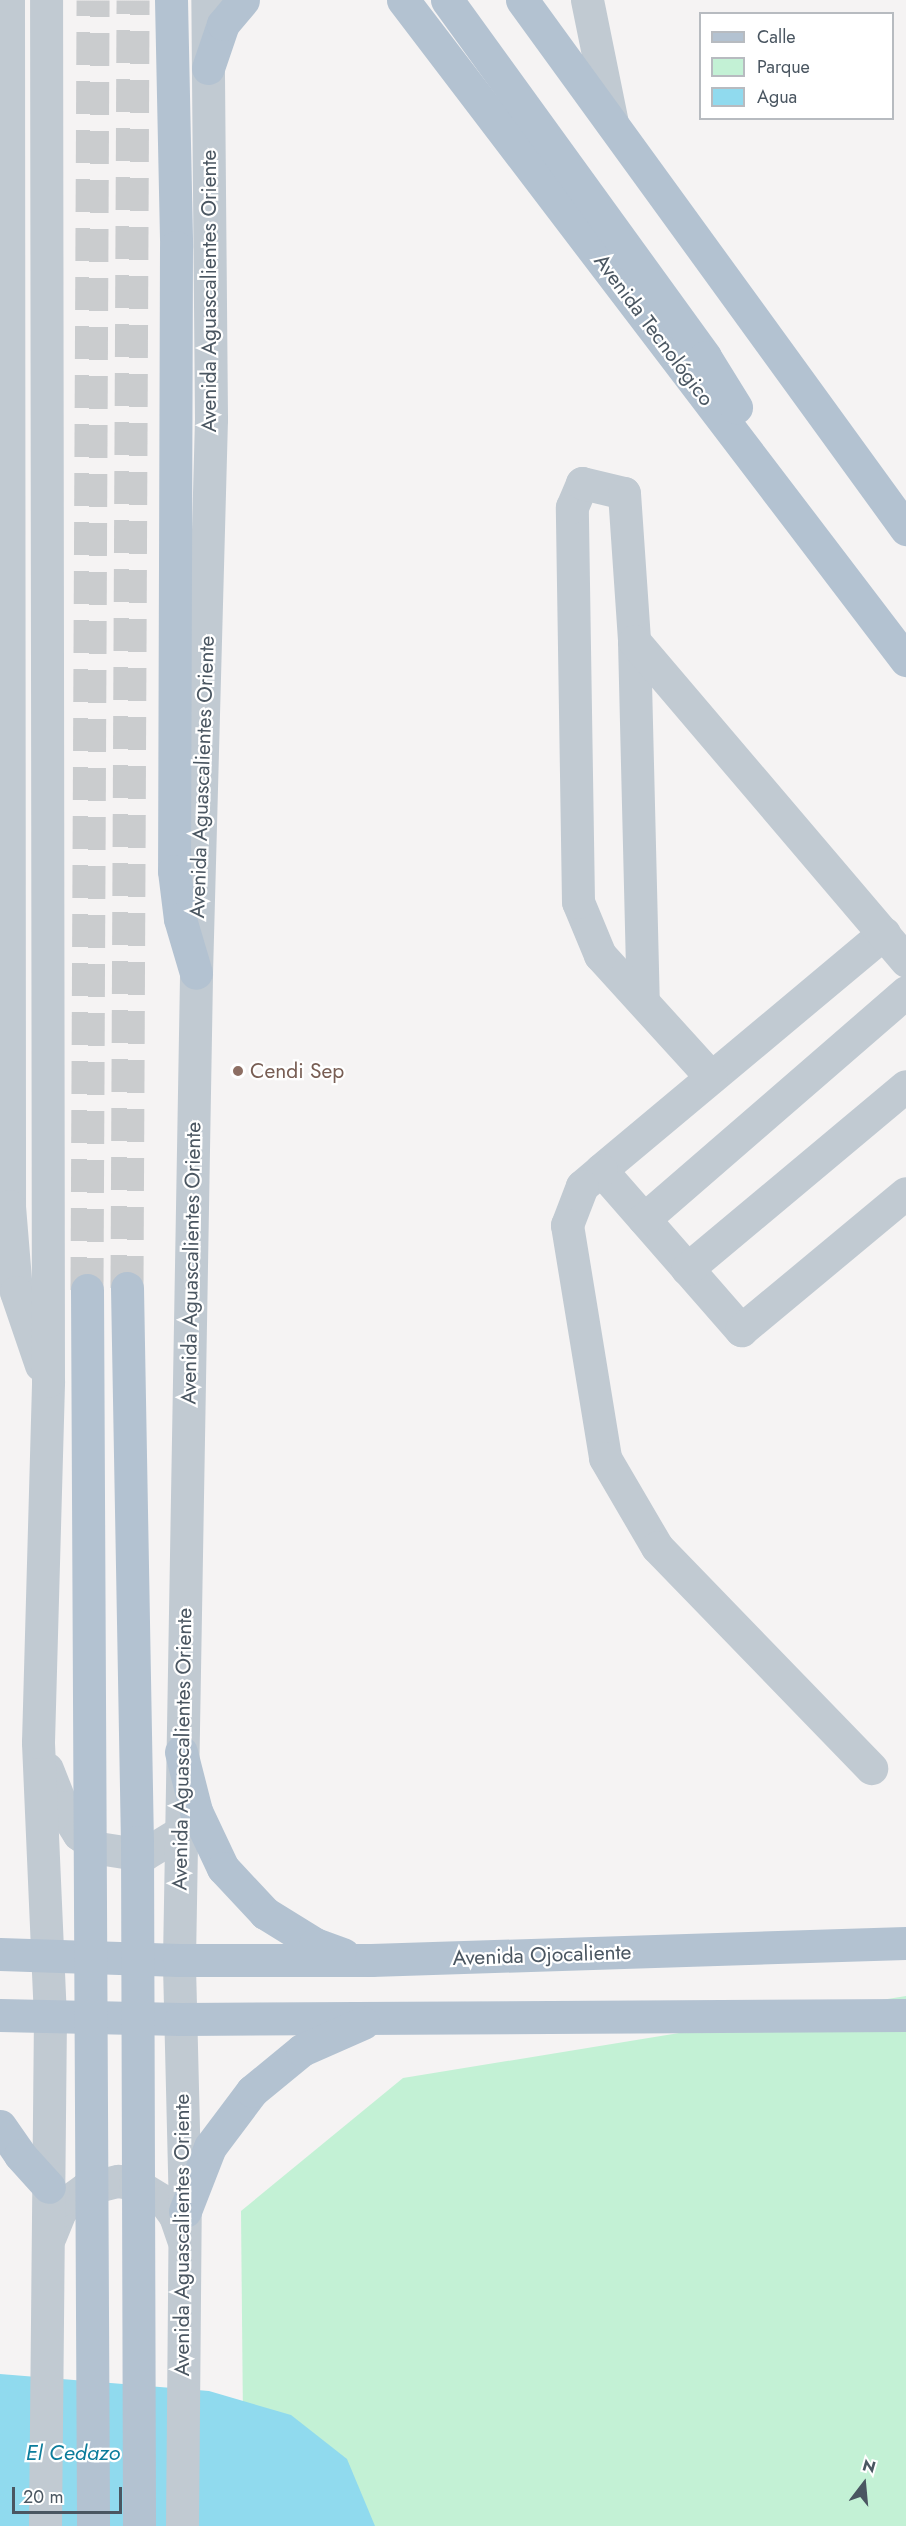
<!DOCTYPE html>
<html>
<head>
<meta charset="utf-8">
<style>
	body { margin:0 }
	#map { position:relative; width:906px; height:2526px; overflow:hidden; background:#f5f3f3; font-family:Jost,sans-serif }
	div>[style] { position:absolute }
	.green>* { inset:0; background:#c3f1d5 }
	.water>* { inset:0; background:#90daee }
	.major-tunnel>* { height:33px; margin-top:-16.5px; transform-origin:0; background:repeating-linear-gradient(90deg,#caccce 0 33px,transparent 0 49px) }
	.minor>* { height:33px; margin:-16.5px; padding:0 16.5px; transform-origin:16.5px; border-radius:16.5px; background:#c1cad2 }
	.major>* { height:33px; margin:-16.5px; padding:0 16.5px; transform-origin:16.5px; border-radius:16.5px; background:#b3c2d1 }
	.major-bridge>* { height:33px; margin:-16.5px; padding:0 16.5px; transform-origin:16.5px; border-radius:16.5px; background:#b3c2d1 }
	.dots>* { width:16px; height:16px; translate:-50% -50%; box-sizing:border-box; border:3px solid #fff; border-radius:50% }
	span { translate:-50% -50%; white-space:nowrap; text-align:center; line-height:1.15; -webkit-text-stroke:4.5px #fff; paint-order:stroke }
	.street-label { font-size:21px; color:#4a5661 }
	.education-label { font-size:21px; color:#785e54 }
	.left { translate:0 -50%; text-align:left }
	.water-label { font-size:22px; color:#0c7c9b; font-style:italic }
	.legend { position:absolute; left:699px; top:12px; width:195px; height:108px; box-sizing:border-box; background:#fff; border:2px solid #b7bbc0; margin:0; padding:8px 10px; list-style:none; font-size:18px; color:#4a5661 }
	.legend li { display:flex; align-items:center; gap:12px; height:30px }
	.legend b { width:30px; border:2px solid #b7bbc0 }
	.north { position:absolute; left:834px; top:2454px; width:60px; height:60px; -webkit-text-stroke:4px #fff; paint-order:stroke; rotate:16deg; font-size:16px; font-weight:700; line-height:24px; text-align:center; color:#4a5661 }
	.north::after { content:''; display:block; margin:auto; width:21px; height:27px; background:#4a5661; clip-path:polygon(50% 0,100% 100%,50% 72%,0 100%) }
	.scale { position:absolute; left:12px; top:2487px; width:110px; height:27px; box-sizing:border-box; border:3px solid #4a5661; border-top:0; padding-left:8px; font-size:18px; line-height:21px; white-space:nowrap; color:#4a5661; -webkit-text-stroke:4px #fff; paint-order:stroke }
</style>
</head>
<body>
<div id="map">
	<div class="green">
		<i style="clip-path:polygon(906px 1996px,906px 2526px,244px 2526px,241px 2211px,403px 2078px)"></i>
	</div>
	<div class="water">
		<i style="clip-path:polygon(0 2374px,209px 2391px,291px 2415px,347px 2459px,375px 2526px,0 2526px)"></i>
	</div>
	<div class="major-tunnel">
		<i style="left:127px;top:1288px;width:1288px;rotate:-89.73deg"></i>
		<i style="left:87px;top:1290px;width:1290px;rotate:-89.73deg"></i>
	</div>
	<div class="minor">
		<i style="left:8px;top:0;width:1206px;rotate:89.95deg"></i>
		<i style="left:9px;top:1206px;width:86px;rotate:85.3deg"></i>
		<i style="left:16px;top:1292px;width:77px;rotate:71.1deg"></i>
		<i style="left:587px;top:0;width:126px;rotate:78.5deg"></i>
		<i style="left:634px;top:641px;width:358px;rotate:88.6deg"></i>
		<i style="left:884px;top:933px;width:369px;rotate:140.1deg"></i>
		<i style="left:601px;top:1170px;width:213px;rotate:48.8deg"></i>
		<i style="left:741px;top:1330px;width:214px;rotate:-39.7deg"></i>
		<i style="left:711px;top:1077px;width:165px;rotate:-132.3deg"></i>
		<i style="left:600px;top:955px;width:57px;rotate:-112.5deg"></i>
		<i style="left:578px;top:902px;width:395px;rotate:-90.9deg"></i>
		<i style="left:572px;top:507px;width:26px;rotate:-67deg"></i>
		<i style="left:582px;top:483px;width:43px;rotate:13.4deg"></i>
		<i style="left:624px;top:493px;width:148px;rotate:86.1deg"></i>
		<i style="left:634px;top:641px;width:420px;rotate:49.6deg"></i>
		<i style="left:601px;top:1170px;width:25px;rotate:140deg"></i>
		<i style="left:582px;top:1186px;width:42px;rotate:111deg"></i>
		<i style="left:567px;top:1225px;width:236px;rotate:80.7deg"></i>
		<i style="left:605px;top:1458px;width:103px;rotate:59.7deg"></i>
		<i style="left:657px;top:1547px;width:308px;rotate:45.9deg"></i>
		<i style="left:644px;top:1219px;width:347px;rotate:-40.9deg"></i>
		<i style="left:687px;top:1269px;width:285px;rotate:-39.9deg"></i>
		<i style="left:47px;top:1769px;width:41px;rotate:68.5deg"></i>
		<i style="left:62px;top:1807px;width:32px;rotate:58deg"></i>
		<i style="left:79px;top:1834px;width:24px;rotate:36deg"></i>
		<i style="left:98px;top:1848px;width:46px;rotate:8.8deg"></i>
		<i style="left:143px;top:1855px;width:44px;rotate:-31.2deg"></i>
		<i style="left:50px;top:2236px;width:27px;rotate:-68deg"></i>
		<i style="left:60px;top:2211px;width:16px;rotate:-47deg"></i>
		<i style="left:71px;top:2199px;width:17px;rotate:-36deg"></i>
		<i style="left:85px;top:2189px;width:34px;rotate:-14deg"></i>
		<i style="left:118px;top:2181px;width:17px;rotate:10deg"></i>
		<i style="left:135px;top:2184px;width:35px;rotate:31deg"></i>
		<i style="left:165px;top:2202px;width:17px;rotate:54deg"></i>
		<i style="left:175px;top:2216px;width:24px;rotate:71deg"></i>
		<i style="left:45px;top:2526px;width:508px;rotate:-89.44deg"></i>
		<i style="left:50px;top:2018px;width:276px;rotate:-92.5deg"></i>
		<i style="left:38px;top:1742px;width:361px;rotate:-88.4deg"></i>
		<i style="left:48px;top:1381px;width:1381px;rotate:-90.08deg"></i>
		<i style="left:182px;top:2526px;width:315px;rotate:-89.5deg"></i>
		<i style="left:185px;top:2211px;width:251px;rotate:-91.4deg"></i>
		<i style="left:179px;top:1960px;width:987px;rotate:-89.01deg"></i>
		<i style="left:196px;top:973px;width:554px;rotate:-88.45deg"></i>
		<i style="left:211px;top:419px;width:419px;rotate:-90.5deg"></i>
	</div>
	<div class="major">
		<i style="left:171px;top:0;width:247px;rotate:88.8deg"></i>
		<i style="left:176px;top:247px;width:624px;rotate:90.18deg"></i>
		<i style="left:174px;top:871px;width:48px;rotate:82.9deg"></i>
		<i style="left:180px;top:919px;width:56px;rotate:73.5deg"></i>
		<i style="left:403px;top:0;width:830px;rotate:52.69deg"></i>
		<i style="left:447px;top:0;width:440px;rotate:54.1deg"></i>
		<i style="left:705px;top:357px;width:59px;rotate:58.2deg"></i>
		<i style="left:522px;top:0;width:654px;rotate:54.02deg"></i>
		<i style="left:208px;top:68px;width:46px;rotate:-71.2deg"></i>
		<i style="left:223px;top:24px;width:31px;rotate:-50deg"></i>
		<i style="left:181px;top:1752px;width:61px;rotate:75.7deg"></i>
		<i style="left:196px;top:1811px;width:63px;rotate:64.7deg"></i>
		<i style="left:223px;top:1868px;width:62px;rotate:47deg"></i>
		<i style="left:265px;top:1913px;width:59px;rotate:31.8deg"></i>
		<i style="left:315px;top:1944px;width:30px;rotate:20deg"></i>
		<i style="left:0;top:1954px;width:179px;rotate:1.9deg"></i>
		<i style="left:179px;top:1960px;width:192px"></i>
		<i style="left:371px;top:1960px;width:535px;rotate:-1.82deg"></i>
		<i style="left:0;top:2015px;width:181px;rotate:1.3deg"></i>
		<i style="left:181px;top:2019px;width:725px;rotate:-0.32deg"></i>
		<i style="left:0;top:2126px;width:35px;rotate:55deg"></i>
		<i style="left:20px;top:2155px;width:43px;rotate:47.8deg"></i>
		<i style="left:185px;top:2211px;width:69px;rotate:-68.7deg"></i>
		<i style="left:210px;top:2147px;width:70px;rotate:-53.1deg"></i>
		<i style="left:252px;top:2091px;width:65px;rotate:-39.4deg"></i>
		<i style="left:302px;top:2050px;width:67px;rotate:-23.9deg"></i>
	</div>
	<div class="major-bridge">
		<i style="left:127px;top:1288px;width:554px;rotate:88.97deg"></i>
		<i style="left:137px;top:1842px;width:684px;rotate:89.83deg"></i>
		<i style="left:87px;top:1290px;width:1236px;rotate:89.72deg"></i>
	</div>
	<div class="dots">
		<i style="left:238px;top:1071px;background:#8d6e63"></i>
	</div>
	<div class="street-label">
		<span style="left:209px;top:291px;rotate:-90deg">Avenida Aguascalientes Oriente</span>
		<span style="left:654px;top:330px;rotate:53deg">Avenida Tecnológico</span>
		<span style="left:202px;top:777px;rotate:-88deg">Avenida Aguascalientes Oriente</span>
		<span style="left:191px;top:1263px;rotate:-89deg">Avenida Aguascalientes Oriente</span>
		<span style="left:182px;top:1749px;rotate:-89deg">Avenida Aguascalientes Oriente</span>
		<span style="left:542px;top:1955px;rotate:-2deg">Avenida Ojocaliente</span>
		<span style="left:182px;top:2235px;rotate:-90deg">Avenida Aguascalientes Oriente</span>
	</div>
	<div class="education-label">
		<span class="left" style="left:250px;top:1071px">Cendi Sep</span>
	</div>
	<div class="water-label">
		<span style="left:73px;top:2453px">El Cedazo</span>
	</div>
	<ul class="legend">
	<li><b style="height:8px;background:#b3c2d1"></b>Calle</li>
	<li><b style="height:16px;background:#c3f1d5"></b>Parque</li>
	<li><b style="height:16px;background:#90daee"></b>Agua</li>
	</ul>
	<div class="north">N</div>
	<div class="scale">20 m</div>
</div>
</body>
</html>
